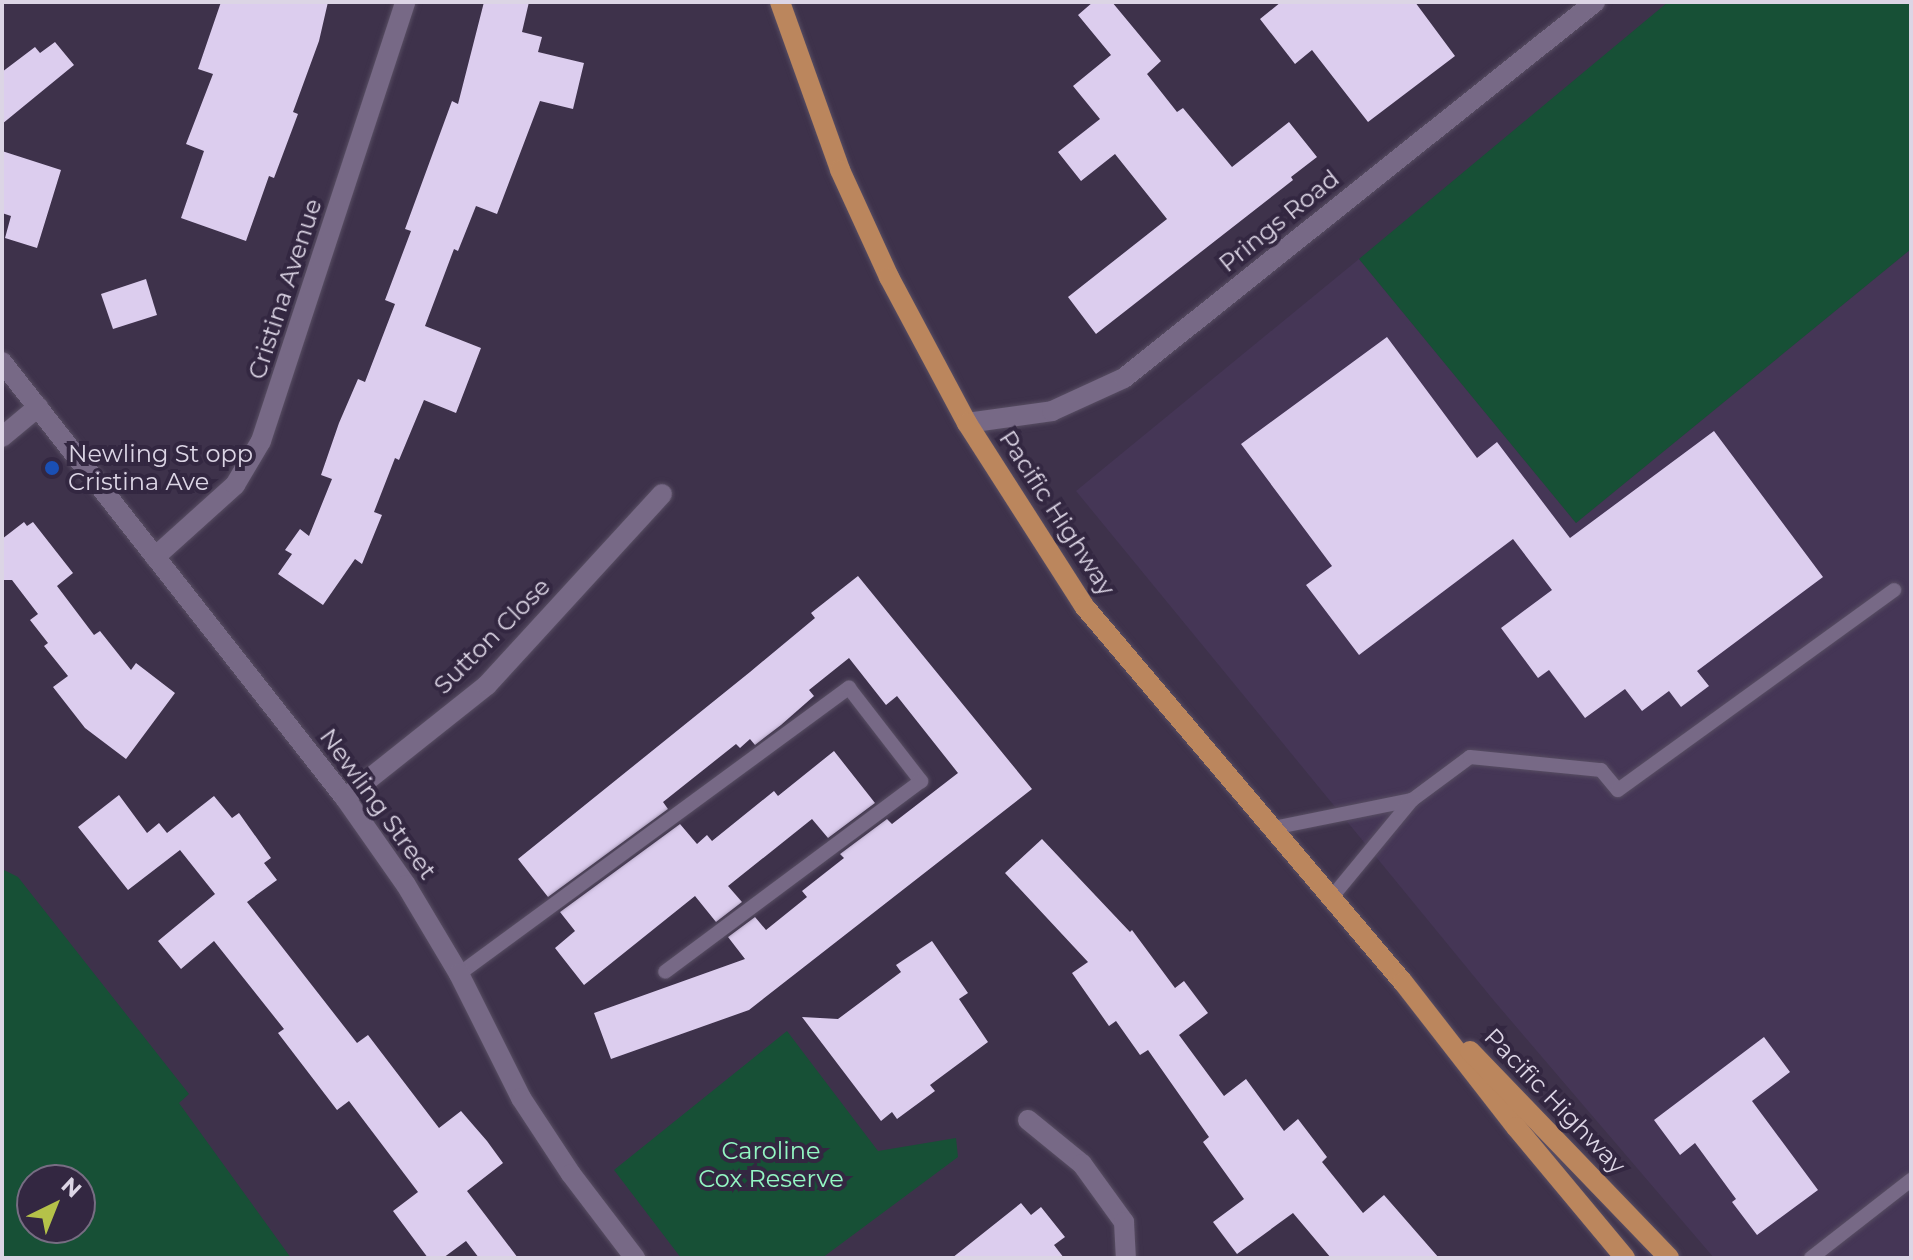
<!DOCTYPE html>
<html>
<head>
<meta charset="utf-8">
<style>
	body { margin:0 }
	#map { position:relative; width:1913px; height:1260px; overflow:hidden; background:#3e324b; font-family:Montserrat,sans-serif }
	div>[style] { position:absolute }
	.built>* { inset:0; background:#453656 }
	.green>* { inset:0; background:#175036 }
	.building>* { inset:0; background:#dccdee }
	.roads { filter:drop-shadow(0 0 2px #584e63) drop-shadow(0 0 2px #584e63) }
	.lane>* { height:14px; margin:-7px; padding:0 7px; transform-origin:7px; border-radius:7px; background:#776986 }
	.street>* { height:20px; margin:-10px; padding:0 10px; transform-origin:10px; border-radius:10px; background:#776986 }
	.secondary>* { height:20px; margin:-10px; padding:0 10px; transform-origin:10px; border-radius:10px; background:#776986 }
	.primary>* { height:20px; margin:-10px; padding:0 10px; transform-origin:10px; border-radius:10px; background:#bb865d }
	.dots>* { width:22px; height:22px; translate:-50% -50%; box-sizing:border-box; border:4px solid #332741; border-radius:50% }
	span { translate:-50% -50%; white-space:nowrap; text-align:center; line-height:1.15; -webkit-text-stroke:8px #332741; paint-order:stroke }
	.street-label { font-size:24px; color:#dcd5e5 }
	.poi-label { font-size:24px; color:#dcd5e5 }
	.left { translate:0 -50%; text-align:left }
	.park-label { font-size:24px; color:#93f7c3 }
	.frame { position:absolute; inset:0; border:4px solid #dcd5e5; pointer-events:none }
	.north { position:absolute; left:16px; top:1164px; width:80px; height:80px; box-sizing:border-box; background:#332741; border:2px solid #776d83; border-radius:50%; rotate:43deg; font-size:22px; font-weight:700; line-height:32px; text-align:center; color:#dcd5e5 }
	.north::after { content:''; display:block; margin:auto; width:28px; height:36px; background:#b5c249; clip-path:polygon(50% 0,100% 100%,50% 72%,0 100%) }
</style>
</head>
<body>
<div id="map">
	<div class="built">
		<i style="clip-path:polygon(1911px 249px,1911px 1258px,1714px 1258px,1495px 1002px,1076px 491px,1359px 259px,1576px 523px)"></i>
	</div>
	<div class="green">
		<i style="clip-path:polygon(1668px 2px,1911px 2px,1911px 249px,1576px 523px,1359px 259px)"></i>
		<i style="clip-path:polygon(evenodd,2px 869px,18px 877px,189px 1094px,179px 1103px,291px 1258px,2px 1258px,2px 869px,32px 1180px,80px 1180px,80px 1228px,32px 1228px,32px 1180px)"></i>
		<i style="clip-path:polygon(787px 1031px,878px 1151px,956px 1138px,958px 1157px,822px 1258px,681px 1258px,614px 1170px)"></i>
	</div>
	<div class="building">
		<i style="clip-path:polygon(221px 2px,328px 2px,319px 41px,293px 112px,298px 114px,274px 178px,269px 176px,246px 241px,181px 218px,204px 151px,186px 144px,213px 74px,198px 69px)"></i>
		<i style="clip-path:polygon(484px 2px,529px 2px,522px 32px,542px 37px,538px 52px,584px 63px,573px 109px,540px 101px,497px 214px,476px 206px,458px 251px,454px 249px,425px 326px,481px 348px,456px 413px,424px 400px,399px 460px,395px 458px,374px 512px,382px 515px,362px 564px,355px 559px,323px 605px,278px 574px,292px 554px,285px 550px,300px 529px,309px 536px,332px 479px,321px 475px,339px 423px,358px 379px,365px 382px,395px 304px,385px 300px,411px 231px,405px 229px,452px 101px,458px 104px)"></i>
		<i style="clip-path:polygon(1093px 2px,1112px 2px,1161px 61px,1147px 74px,1177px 112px,1183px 108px,1232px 167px,1289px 122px,1317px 157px,1291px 177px,1293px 180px,1096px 334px,1068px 297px,1167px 219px,1115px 154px,1081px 181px,1058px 152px,1100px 119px,1073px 86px,1111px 55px,1078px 15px)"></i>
		<i style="clip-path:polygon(1281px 2px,1415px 2px,1455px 56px,1368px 122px,1312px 50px,1295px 64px,1260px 19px)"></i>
		<i style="clip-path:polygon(55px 42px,74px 65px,2px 124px,2px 72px,35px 47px,40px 53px)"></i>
		<i style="clip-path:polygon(2px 151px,61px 170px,37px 248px,5px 238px,11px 216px,2px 213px)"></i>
		<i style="clip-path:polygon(146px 279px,157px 315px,113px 329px,101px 294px)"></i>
		<i style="clip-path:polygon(1387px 337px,1477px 458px,1497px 442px,1570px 538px,1714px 431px,1823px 577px,1697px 671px,1709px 686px,1681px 707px,1669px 691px,1642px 711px,1625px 689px,1585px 718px,1549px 670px,1538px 678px,1501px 628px,1552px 590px,1513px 539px,1359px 655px,1306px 585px,1332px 566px,1241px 444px)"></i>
		<i style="clip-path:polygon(24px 522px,27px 526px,33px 522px,73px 573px,57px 586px,94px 635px,100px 631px,131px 670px,136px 663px,175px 693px,126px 759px,85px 728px,53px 687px,68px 676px,44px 646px,48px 643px,30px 620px,38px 614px,12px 580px,2px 580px,2px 539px)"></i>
		<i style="clip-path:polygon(858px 576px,1032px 789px,749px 1010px,611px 1059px,594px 1013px,745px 959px,728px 937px,755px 917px,766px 930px,807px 897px,802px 891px,844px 858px,840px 854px,887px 819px,892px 824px,958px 773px,897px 696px,886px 705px,849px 658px,809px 690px,814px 696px,781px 725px,755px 745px,750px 739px,740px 748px,736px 744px,663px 802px,668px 809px,548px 897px,518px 859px,750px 672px,815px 618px,811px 613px)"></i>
		<i style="clip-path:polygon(834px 751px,875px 803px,828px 838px,812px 819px,728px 886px,742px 902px,716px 922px,695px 896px,584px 985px,555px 948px,575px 931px,560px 912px,680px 824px,697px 844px,707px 835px,712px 841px,774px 791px,778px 796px)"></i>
		<i style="clip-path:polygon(119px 795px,147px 833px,159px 823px,167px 833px,214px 796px,232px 818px,239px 813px,271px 858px,264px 863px,277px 880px,247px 902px,357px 1043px,368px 1035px,439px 1128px,461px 1111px,487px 1141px,503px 1163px,467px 1191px,518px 1258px,479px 1258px,466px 1241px,443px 1258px,428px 1258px,393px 1211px,418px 1192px,349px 1101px,337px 1110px,278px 1033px,284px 1029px,214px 941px,181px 969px,158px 941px,215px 894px,180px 850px,128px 890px,78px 827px)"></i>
		<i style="clip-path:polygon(1042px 839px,1130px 932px,1132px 930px,1175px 988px,1184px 981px,1208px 1013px,1179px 1035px,1224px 1096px,1246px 1079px,1284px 1131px,1298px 1119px,1327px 1157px,1322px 1162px,1363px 1213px,1384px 1195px,1439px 1258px,1331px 1258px,1293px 1213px,1237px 1254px,1213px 1222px,1244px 1199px,1203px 1142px,1209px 1137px,1148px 1050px,1140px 1055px,1116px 1021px,1109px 1026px,1072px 973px,1088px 962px,1005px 873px)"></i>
		<i style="clip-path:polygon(932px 941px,968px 993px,959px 999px,988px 1042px,930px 1085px,935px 1091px,897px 1119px,892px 1112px,881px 1121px,802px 1017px,838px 1019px,901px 972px,896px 965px)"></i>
		<i style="clip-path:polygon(1764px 1037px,1790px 1072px,1752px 1101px,1818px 1190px,1757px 1235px,1732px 1202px,1736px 1199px,1695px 1143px,1680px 1155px,1654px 1120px)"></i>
		<i style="clip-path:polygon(1021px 1203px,1031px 1215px,1041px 1207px,1065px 1237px,1054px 1245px,1064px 1258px,952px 1258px)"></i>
	</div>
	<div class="roads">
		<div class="lane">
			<i style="left:1273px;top:828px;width:142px;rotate:-11.4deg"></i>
			<i style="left:1412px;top:800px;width:72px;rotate:-36.6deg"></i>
			<i style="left:1470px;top:757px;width:132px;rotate:5.7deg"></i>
			<i style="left:1601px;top:770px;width:26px;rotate:50deg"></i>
			<i style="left:1618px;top:790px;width:341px;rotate:-35.9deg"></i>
			<i style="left:1332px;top:897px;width:126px;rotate:-50.5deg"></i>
			<i style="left:459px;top:974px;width:484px;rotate:-36.3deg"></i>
			<i style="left:849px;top:688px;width:118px;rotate:52.3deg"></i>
			<i style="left:921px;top:781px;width:319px;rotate:143.3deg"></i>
			<i style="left:1811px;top:1258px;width:127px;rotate:-38deg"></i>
		</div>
		<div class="street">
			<i style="left:967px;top:423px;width:86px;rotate:-8deg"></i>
			<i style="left:1052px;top:411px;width:79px;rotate:-24.6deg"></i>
			<i style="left:1124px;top:378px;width:603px;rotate:-38.6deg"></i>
			<i style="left:2px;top:437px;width:47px;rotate:-39.8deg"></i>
			<i style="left:155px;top:557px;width:108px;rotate:-42deg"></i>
			<i style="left:235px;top:485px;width:51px;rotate:-59.4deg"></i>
			<i style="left:261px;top:441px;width:462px;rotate:-71.8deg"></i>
			<i style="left:345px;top:798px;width:181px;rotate:-38.5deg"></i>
			<i style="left:487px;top:685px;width:259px;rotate:-47.5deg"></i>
			<i style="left:1028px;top:1120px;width:70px;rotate:39.2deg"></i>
			<i style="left:1082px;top:1164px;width:72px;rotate:54.1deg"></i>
			<i style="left:1124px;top:1222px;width:36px;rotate:87deg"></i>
		</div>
		<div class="secondary">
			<i style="left:2px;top:362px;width:555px;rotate:51.81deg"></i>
			<i style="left:345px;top:798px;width:106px;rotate:55deg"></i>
			<i style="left:406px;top:885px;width:104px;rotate:59.2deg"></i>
			<i style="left:459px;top:974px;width:139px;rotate:63.4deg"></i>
			<i style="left:521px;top:1098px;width:91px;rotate:56.7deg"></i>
			<i style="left:571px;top:1174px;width:106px;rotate:52.7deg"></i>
		</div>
		<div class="primary">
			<i style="left:780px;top:2px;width:178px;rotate:70.3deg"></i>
			<i style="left:840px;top:170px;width:118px;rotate:65.4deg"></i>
			<i style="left:889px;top:277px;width:166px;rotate:61.9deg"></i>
			<i style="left:967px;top:423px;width:217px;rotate:57.4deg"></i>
			<i style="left:1084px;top:606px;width:493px;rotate:49.7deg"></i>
			<i style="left:1403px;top:982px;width:184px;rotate:52.1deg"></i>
			<i style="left:1516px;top:1127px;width:170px;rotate:50.2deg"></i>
			<i style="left:1470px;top:1051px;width:287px;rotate:46.1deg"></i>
		</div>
	</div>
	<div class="dots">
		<i style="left:52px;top:468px;background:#1a4fb4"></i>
	</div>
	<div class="street-label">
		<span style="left:1279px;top:221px;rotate:-39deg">Prings Road</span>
		<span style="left:285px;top:289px;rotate:-72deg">Cristina Avenue</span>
		<span style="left:1057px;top:513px;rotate:57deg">Pacific Highway</span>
		<span style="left:492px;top:636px;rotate:-45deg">Sutton Close</span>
		<span style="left:378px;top:804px;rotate:54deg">Newling Street</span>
		<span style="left:1555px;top:1101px;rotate:46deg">Pacific Highway</span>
	</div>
	<div class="poi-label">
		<span class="left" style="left:68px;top:468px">Newling St opp<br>Cristina Ave</span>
	</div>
	<div class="park-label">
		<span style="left:771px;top:1165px">Caroline<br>Cox Reserve</span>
	</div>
	<div class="frame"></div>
	<div class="north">N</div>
</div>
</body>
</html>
